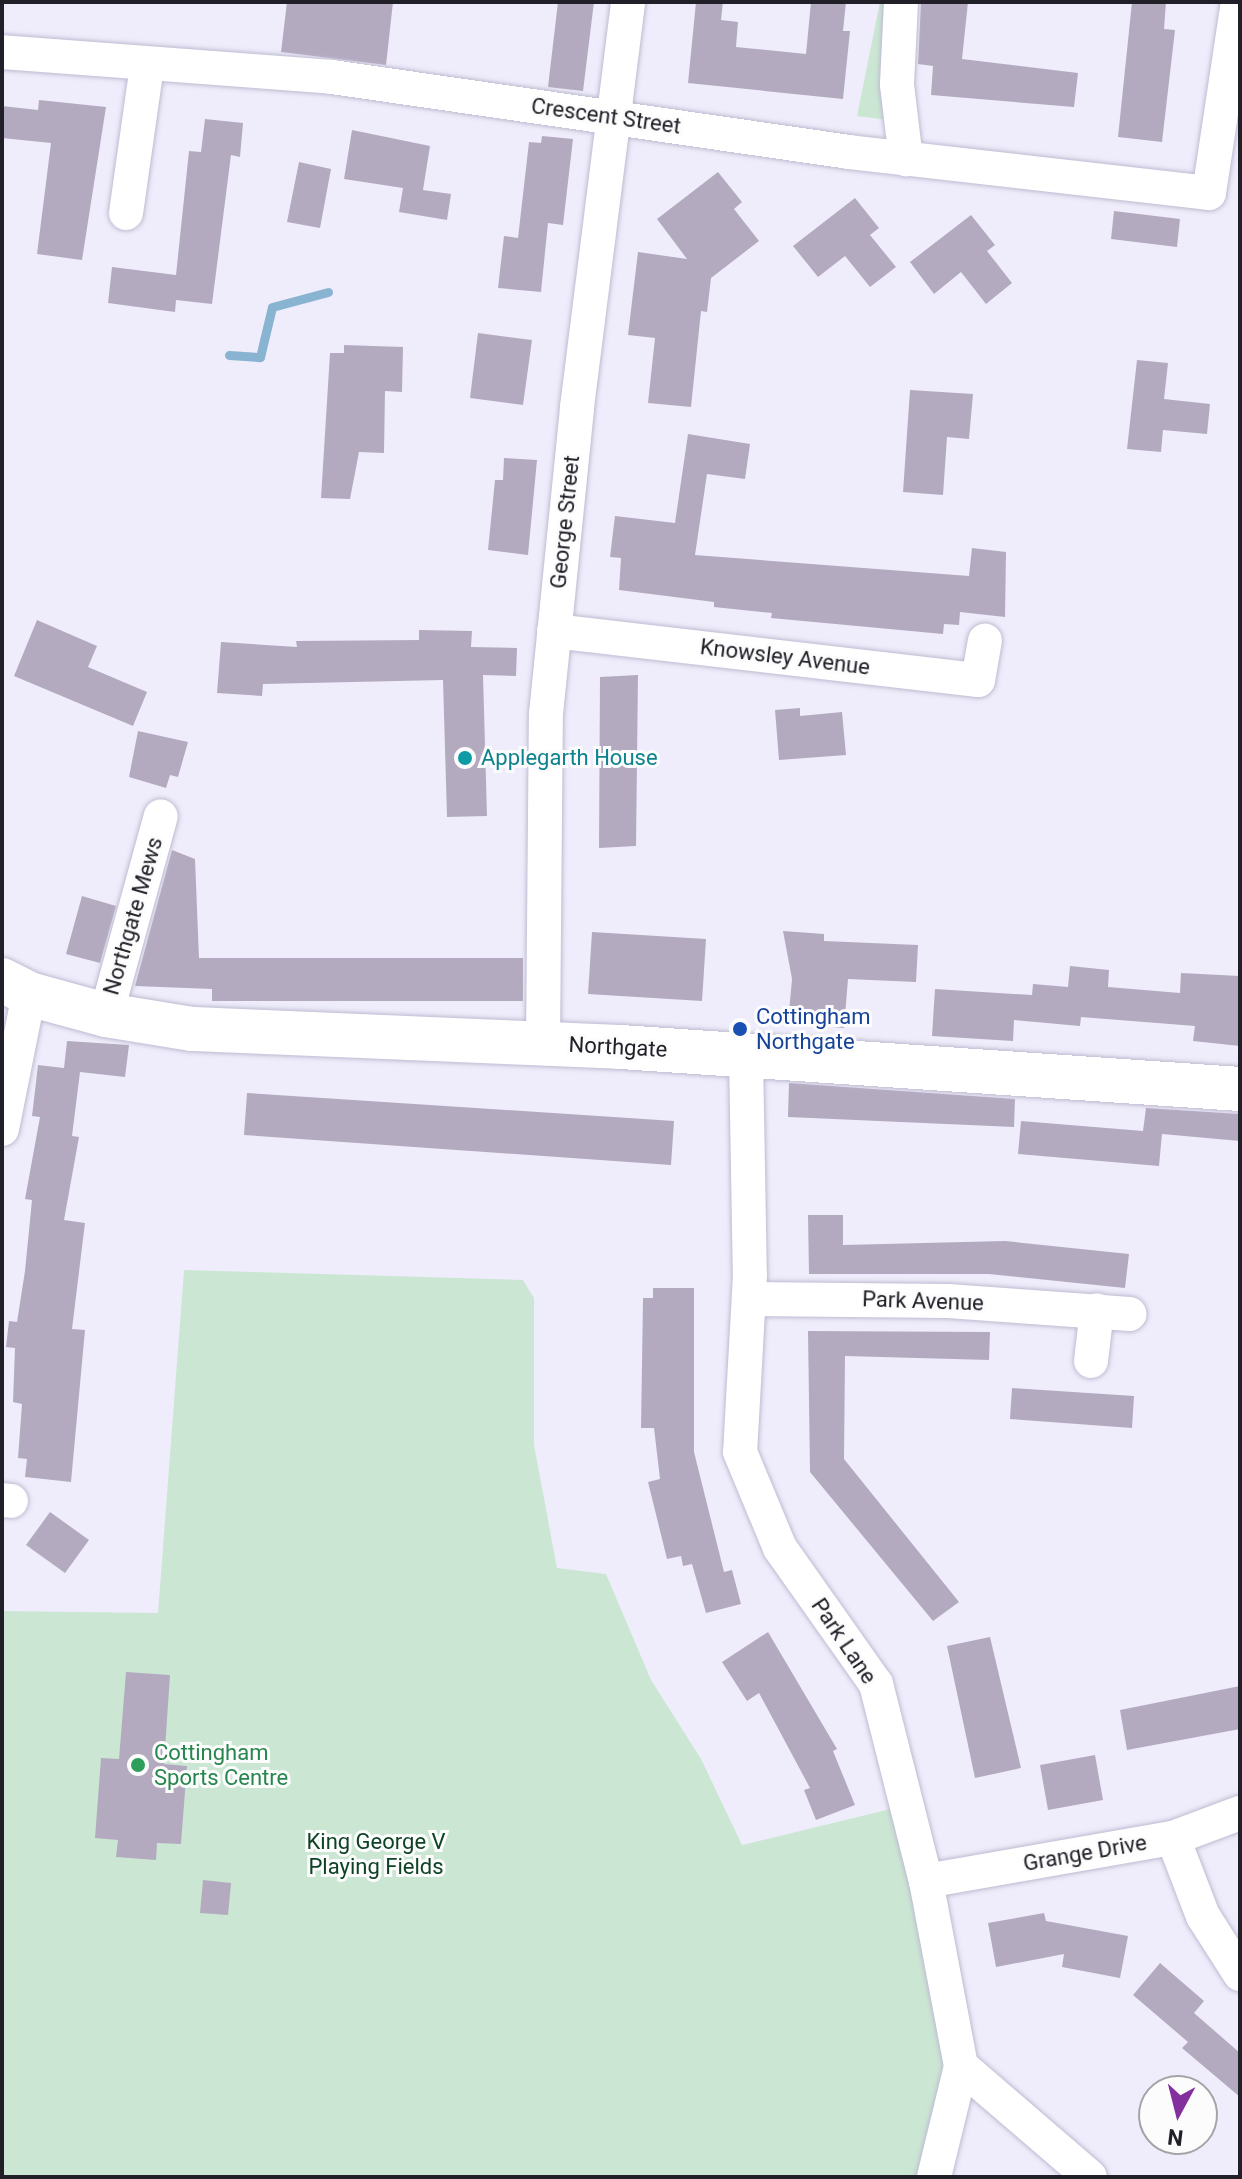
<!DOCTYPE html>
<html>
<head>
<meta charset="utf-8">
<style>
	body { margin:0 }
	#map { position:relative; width:1242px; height:2179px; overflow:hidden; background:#efedfb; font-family:Roboto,sans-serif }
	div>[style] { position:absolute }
	.green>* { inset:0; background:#cbe7d3 }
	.stream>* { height:9px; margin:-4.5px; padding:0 4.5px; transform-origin:4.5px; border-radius:4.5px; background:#88b4d1 }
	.building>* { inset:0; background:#b4aac0 }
	.roads { filter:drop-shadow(0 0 2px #bebbd2) drop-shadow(0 0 2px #bebbd2) }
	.street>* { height:34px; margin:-17px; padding:0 17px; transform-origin:17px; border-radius:17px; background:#fff }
	.secondary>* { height:44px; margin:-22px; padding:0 22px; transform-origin:22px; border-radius:22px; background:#fff }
	.dots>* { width:22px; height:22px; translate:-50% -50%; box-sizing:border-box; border:4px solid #fcfcfc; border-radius:50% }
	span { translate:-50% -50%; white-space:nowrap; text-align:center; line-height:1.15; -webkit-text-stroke:6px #fcfcfc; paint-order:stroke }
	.street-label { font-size:22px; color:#212029 }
	.culture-label { font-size:22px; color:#0d838f }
	.left { translate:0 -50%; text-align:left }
	.transit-label { font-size:22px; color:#164399 }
	.leisure-label { font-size:22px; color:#27864d }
	.park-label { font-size:22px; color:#0e4225 }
	.frame { position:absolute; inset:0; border:4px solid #212029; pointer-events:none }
	.north { position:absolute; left:1138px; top:2075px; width:80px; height:80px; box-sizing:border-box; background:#fcfcfc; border:2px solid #a4a4a8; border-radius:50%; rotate:187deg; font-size:22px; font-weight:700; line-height:32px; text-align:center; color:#212029 }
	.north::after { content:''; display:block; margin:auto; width:28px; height:36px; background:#832f9e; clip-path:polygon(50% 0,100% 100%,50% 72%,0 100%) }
</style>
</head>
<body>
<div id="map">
	<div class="green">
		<i style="clip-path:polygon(880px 2px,890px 2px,888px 120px,857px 116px)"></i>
		<i style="clip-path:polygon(184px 1270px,523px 1280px,534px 1298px,534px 1445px,557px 1568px,606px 1574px,651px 1680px,701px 1759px,742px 1845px,907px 1805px,961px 2066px,934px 2177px,2px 2177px,2px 1611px,158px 1613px)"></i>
	</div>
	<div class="stream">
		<i style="left:229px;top:355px;width:31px;rotate:4deg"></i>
		<i style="left:260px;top:357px;width:51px;rotate:-76.5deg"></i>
		<i style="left:272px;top:307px;width:58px;rotate:-15deg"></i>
	</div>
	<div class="building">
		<i style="clip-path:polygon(287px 2px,393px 2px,386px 65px,281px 52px)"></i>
		<i style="clip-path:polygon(558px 2px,594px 2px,583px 91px,548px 87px)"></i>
		<i style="clip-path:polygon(696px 2px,723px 2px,721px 20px,738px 22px,736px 47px,806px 54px,811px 2px,846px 2px,843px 31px,850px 31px,843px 99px,688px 83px)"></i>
		<i style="clip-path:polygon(921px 2px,968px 2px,962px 59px,1078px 73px,1074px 107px,931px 95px,933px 66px,918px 64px)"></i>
		<i style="clip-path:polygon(1132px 2px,1166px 2px,1164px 29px,1175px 30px,1162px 142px,1118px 137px)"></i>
		<i style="clip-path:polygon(39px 100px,106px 107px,82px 260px,37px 254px,51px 143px,2px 138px,2px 106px,38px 110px)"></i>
		<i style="clip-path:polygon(205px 119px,243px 123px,240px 157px,231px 155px,212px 304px,176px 300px,175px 312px,108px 303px,112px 267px,176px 275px,189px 151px,201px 152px)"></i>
		<i style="clip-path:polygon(352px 130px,430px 146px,423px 190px,451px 194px,447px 220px,399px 212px,403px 188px,344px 179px)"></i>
		<i style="clip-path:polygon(542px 136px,573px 139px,563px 225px,548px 223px,541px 292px,498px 288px,504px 236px,518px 238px,529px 142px,541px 143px)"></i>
		<i style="clip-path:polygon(299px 162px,331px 169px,320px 228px,287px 222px)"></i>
		<i style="clip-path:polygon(718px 172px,742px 202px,734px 209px,759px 241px,711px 278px,707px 312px,701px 311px,691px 407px,648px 403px,655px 338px,628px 335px,638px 252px,687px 259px,657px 219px)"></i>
		<i style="clip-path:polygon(855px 198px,879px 228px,870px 235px,896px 267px,870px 287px,845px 256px,818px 277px,793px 246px)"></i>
		<i style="clip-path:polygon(1114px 211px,1180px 219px,1177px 247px,1111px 239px)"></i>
		<i style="clip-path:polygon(971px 215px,995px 245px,987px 251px,1012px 283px,986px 304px,961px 272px,934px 294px,910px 262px)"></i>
		<i style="clip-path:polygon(478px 333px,532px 340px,523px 405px,470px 398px)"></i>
		<i style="clip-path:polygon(344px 345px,403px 347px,402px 392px,385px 391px,384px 453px,359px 452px,350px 499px,321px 498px,330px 353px,344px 353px)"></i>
		<i style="clip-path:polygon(1137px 360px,1168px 363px,1164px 399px,1210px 404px,1207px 434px,1163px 430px,1161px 452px,1127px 449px)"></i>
		<i style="clip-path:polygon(910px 390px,973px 394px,969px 439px,947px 437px,943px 495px,903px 492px)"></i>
		<i style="clip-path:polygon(688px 434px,750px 444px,745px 479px,707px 474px,695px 555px,969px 576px,972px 548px,1006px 552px,1005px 617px,960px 612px,959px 625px,944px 624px,943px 634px,771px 618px,772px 613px,714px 607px,714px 602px,619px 590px,621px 558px,610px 557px,615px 516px,675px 523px)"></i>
		<i style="clip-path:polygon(504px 458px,537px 460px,528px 555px,488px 550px,495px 480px,503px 480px)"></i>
		<i style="clip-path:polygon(37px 620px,97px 646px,88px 667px,147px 692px,133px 726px,14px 676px)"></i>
		<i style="clip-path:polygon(419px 630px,472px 631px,471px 647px,517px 648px,516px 676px,483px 675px,487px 816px,447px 817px,443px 680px,263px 684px,262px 696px,217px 693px,221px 642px,297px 647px,296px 641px,419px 640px)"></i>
		<i style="clip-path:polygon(638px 675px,636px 846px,599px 848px,600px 677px)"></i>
		<i style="clip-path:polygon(800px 708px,800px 716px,842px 712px,846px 755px,779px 760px,775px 710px)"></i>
		<i style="clip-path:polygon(138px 731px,188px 742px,178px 777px,170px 775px,166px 788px,129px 777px)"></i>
		<i style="clip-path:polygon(172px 850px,195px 859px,199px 958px,523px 958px,523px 1001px,212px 1001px,212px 989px,135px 986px)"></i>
		<i style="clip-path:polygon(82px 896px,116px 906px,100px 963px,66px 954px)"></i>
		<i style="clip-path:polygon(783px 931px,824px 934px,824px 941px,918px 945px,916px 982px,848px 979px,844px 1028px,788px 1023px,792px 979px)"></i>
		<i style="clip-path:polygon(592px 932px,706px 939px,702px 1001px,588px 994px)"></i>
		<i style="clip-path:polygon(1070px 966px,1109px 970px,1108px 987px,1180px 993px,1181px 973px,1240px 976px,1240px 1046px,1193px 1041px,1195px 1026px,1081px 1017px,1080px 1026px,1014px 1020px,1013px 1041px,932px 1036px,935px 989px,1032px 995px,1033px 984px,1068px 987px)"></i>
		<i style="clip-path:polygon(67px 1041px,129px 1045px,125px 1077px,80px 1072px,72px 1136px,79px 1137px,64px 1220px,85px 1223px,72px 1329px,85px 1330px,71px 1482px,25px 1477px,27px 1459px,18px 1458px,22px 1404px,13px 1402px,15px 1348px,6px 1347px,9px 1321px,17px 1322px,25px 1271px,32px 1200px,25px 1199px,40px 1117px,32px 1116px,38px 1065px,64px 1068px)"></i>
		<i style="clip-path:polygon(789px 1083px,1015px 1099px,1014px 1127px,788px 1117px)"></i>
		<i style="clip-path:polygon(247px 1093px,674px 1121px,671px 1165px,244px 1135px)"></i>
		<i style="clip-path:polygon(1146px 1108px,1240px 1114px,1240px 1141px,1162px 1134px,1159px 1166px,1018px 1154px,1021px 1121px,1143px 1131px)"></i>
		<i style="clip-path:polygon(808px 1215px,843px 1215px,843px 1245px,1005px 1241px,1129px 1254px,1125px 1288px,989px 1274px,809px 1274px)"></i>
		<i style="clip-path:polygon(653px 1288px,694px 1288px,694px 1452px,724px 1572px,732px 1570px,741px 1604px,706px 1613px,692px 1564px,683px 1566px,681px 1556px,667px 1559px,648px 1482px,660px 1479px,654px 1428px,641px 1428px,643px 1298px,653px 1298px)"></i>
		<i style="clip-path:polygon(808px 1331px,990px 1332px,989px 1360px,845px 1356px,844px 1459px,959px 1602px,933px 1621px,810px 1472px)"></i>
		<i style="clip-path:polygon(1012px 1388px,1134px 1396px,1132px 1428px,1010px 1419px)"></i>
		<i style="clip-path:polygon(50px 1512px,89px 1540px,65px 1573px,26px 1545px)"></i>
		<i style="clip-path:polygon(768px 1632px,837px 1749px,833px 1751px,855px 1805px,816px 1820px,804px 1790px,810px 1788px,759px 1693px,747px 1701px,722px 1662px)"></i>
		<i style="clip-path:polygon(990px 1637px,1021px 1768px,975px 1778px,947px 1646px)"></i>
		<i style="clip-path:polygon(126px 1672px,170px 1675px,164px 1764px,187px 1766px,181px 1844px,157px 1843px,156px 1860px,116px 1857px,118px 1840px,95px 1838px,101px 1758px,119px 1759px)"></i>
		<i style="clip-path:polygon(1240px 1686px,1240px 1729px,1127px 1750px,1120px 1710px)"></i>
		<i style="clip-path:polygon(1095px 1755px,1103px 1800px,1048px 1810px,1040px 1765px)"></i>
		<i style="clip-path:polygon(203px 1880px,231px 1883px,228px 1915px,200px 1913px)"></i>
		<i style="clip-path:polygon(1044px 1913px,1046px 1921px,1128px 1936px,1120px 1978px,1062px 1967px,1064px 1954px,996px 1967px,988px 1923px)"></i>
		<i style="clip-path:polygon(1160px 1963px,1204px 2001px,1194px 2013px,1240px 2053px,1240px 2097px,1182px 2048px,1188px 2042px,1133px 1995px)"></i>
	</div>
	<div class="roads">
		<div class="street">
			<i style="left:901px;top:2px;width:83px;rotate:92.8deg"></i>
			<i style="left:897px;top:85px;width:75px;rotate:83.1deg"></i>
			<i style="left:2px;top:52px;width:331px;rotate:4.3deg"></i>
			<i style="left:332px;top:77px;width:522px;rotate:8.25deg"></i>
			<i style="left:849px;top:152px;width:362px;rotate:6.5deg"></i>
			<i style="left:1209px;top:193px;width:193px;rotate:-81.4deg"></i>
			<i style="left:126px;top:213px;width:148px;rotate:-81.9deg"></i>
			<i style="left:554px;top:631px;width:427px;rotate:6.6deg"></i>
			<i style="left:978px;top:680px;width:40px;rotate:-80deg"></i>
			<i style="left:106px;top:1015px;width:206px;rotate:-74.6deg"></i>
			<i style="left:543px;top:1044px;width:330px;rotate:-89.5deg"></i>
			<i style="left:546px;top:714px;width:309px;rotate:-84.2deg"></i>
			<i style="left:577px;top:407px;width:408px;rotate:-82.8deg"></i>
			<i style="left:746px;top:1055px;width:220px;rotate:89deg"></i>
			<i style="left:750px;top:1275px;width:177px;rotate:93.2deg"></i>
			<i style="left:740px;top:1452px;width:104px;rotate:67.4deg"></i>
			<i style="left:780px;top:1548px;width:166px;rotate:54.8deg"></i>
			<i style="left:876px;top:1684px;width:203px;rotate:75.8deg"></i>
			<i style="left:926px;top:1881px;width:188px;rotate:79.3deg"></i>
			<i style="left:961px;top:2066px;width:170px;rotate:40.7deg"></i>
			<i style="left:2px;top:1129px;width:138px;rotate:-78.7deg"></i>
			<i style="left:749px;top:1299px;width:199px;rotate:0.6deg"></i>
			<i style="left:948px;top:1301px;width:182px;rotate:4.1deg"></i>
			<i style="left:1091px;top:1361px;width:51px;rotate:-83.3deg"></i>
			<i style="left:2px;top:1500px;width:9px;rotate:6deg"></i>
			<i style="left:1173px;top:1838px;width:84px;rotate:69deg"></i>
			<i style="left:1203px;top:1916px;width:69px;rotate:57.5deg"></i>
			<i style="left:926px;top:1881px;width:251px;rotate:-9.9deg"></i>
			<i style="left:1173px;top:1838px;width:72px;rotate:-20.5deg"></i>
			<i style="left:934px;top:2177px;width:114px;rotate:-76.3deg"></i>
		</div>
		<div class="secondary">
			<i style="left:2px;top:980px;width:30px;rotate:27deg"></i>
			<i style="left:29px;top:994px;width:80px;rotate:15.3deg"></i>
			<i style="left:106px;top:1015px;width:87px;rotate:9.2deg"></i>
			<i style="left:192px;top:1029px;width:429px;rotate:2.4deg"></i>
			<i style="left:621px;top:1047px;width:620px;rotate:3.88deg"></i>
		</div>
	</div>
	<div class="dots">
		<i style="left:465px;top:758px;background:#0f9aa8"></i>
		<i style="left:740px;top:1029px;background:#1a4fb4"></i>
		<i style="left:138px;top:1765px;background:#2e9e5b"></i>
	</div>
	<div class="street-label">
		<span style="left:606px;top:116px;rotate:8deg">Crescent Street</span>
		<span style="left:565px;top:522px;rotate:-84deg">George Street</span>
		<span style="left:785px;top:657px;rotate:7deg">Knowsley Avenue</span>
		<span style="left:133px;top:916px;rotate:-74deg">Northgate Mews</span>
		<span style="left:618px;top:1047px;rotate:3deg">Northgate</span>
		<span style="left:923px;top:1301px;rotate:2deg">Park Avenue</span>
		<span style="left:844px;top:1641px;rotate:56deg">Park Lane</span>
		<span style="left:1085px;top:1853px;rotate:-10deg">Grange Drive</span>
	</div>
	<div class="culture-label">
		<span class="left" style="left:481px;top:758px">Applegarth House</span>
	</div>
	<div class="transit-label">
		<span class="left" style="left:756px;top:1029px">Cottingham<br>Northgate</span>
	</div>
	<div class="leisure-label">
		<span class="left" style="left:154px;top:1765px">Cottingham<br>Sports Centre</span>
	</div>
	<div class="park-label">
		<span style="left:376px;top:1854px">King George V<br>Playing Fields</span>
	</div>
	<div class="frame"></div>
	<div class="north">N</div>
</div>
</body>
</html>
